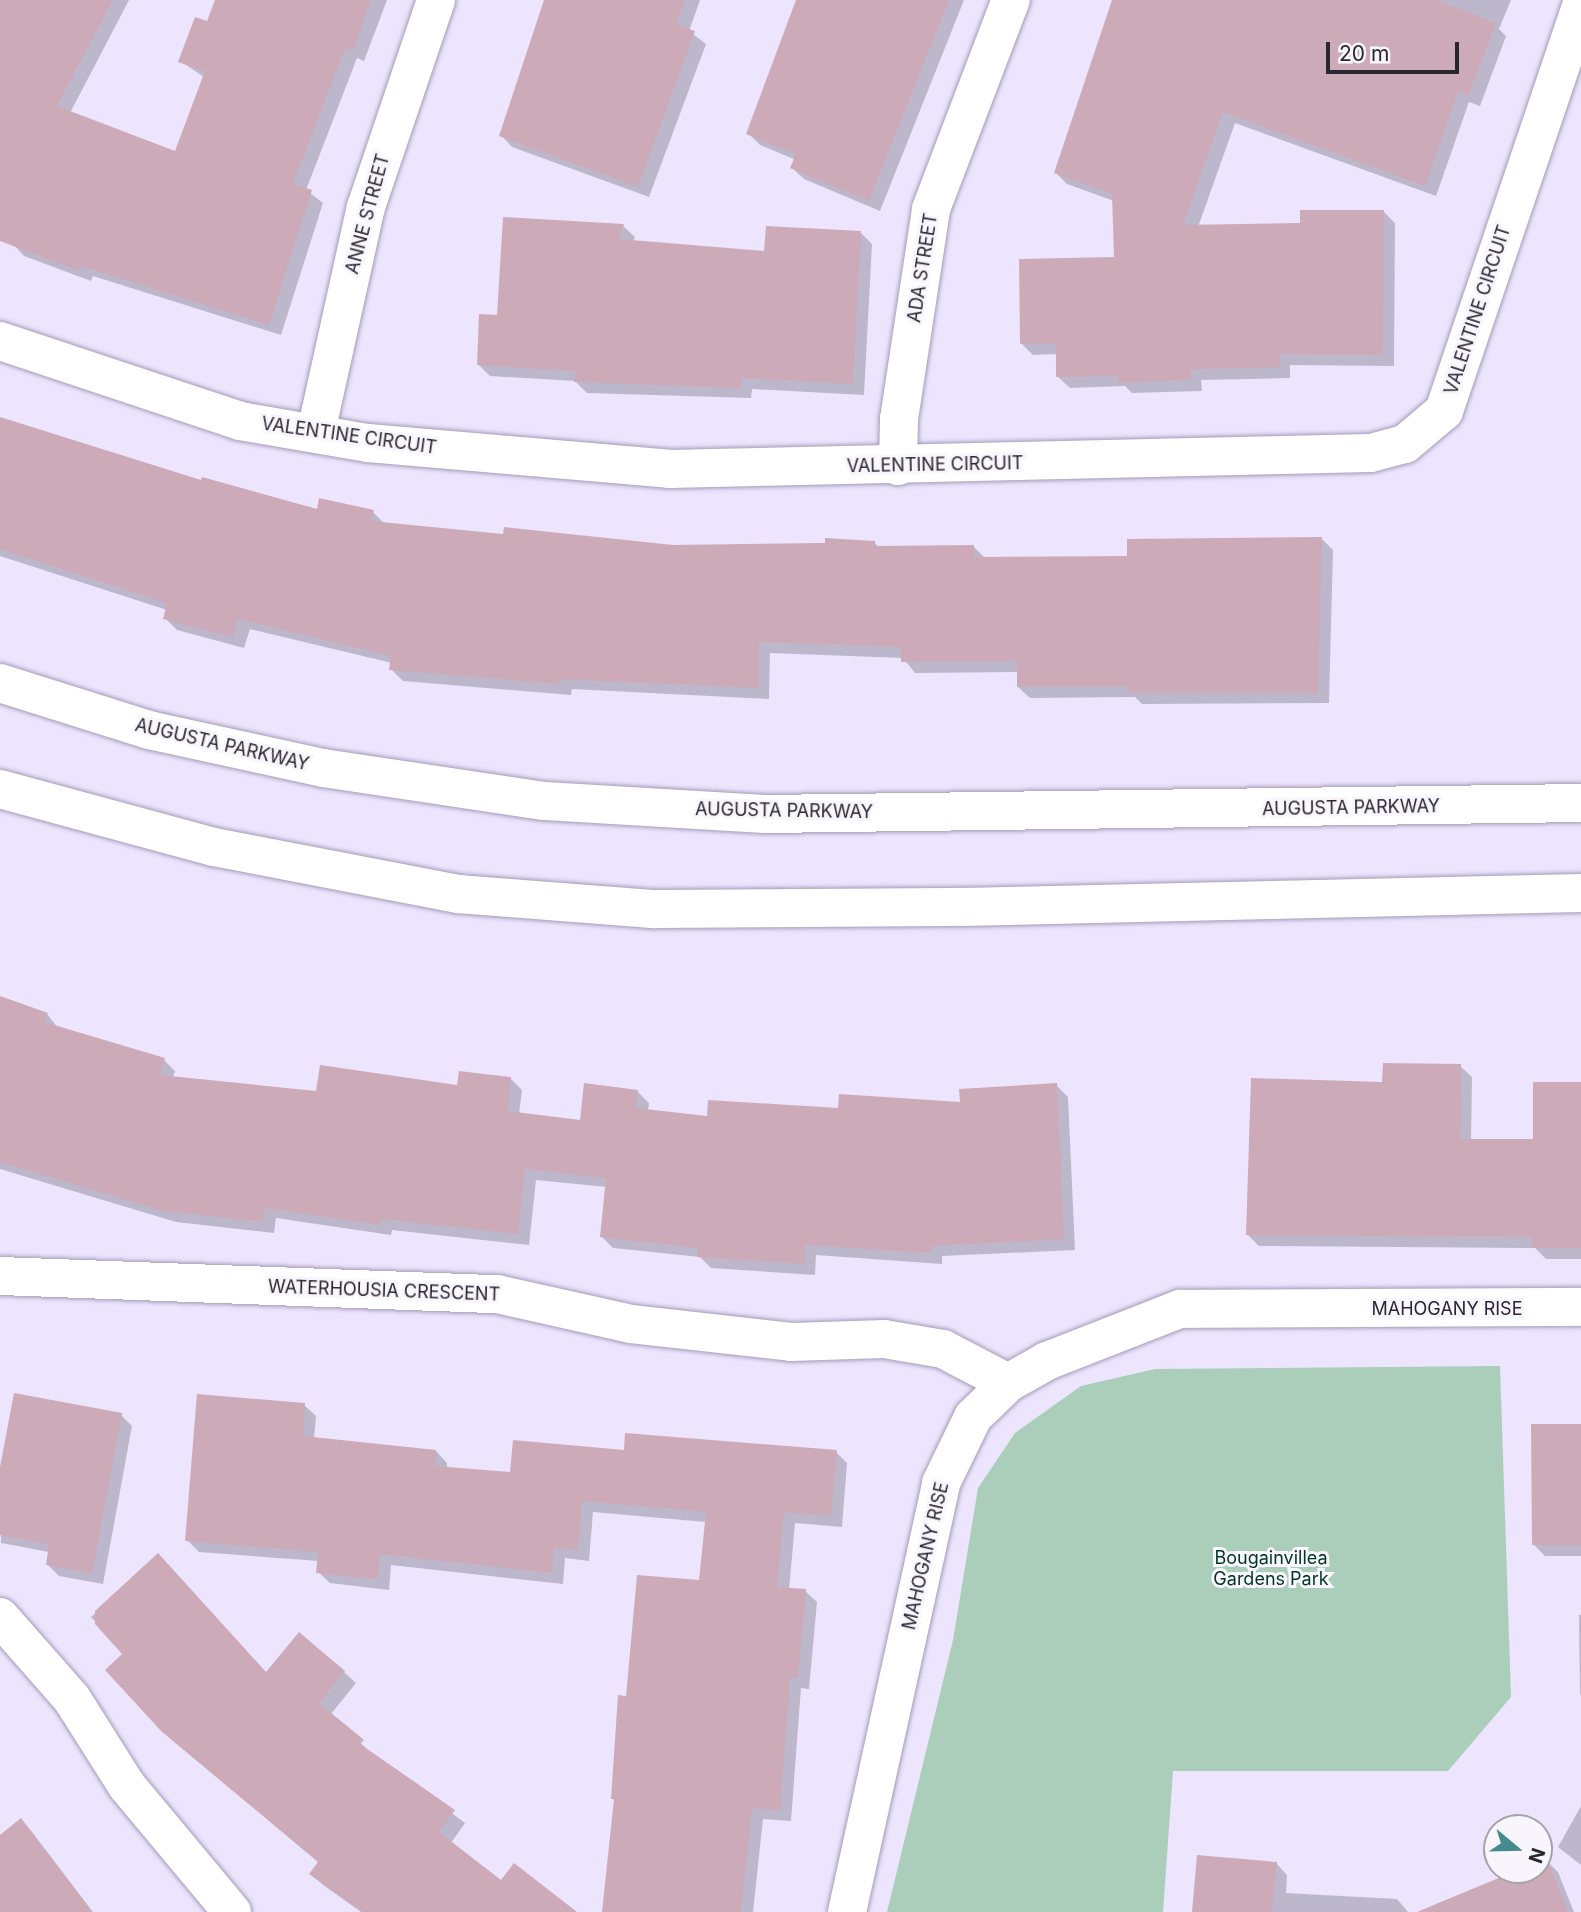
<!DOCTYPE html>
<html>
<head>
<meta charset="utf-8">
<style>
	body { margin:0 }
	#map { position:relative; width:1581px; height:1912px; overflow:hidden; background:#ede5fe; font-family:Inter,sans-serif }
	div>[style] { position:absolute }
	.green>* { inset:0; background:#abceba }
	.shadow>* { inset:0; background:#0003 }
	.building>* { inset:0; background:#cdaab7 }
	.roads { filter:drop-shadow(0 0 2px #a49bb8) drop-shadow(0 0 2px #a49bb8) }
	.minor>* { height:38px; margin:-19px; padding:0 19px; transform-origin:19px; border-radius:19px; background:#fff }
	.primary>* { height:38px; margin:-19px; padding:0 19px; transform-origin:19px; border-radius:19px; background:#fff }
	span { translate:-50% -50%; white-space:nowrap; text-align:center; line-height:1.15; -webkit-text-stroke:6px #f8f6fc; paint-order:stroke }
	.street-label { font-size:18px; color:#2a2631 }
	.park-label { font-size:18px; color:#013521 }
	.north { position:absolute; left:1483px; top:1814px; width:70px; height:70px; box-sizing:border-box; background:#f8f6fc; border:2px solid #a6a3ab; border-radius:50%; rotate:109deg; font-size:19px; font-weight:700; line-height:28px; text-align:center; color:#2a2631 }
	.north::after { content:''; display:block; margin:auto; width:24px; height:32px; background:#448c8c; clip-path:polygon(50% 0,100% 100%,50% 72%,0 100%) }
	.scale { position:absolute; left:1326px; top:42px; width:133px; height:32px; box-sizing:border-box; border:4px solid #2a2631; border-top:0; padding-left:9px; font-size:21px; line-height:24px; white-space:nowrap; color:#2a2631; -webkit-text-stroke:5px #f8f6fc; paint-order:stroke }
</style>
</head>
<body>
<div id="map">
	<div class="green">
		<i style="clip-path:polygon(1500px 1366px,1511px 1697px,1448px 1771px,1173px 1771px,1163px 1912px,887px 1912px,953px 1640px,978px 1488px,1015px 1433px,1081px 1386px,1155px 1369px)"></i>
	</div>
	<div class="shadow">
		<i style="clip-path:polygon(0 0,129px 0,70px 113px,176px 153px,204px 77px,180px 61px,208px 24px,218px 0,387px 0,364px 61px,357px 58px,306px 190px,323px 203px,281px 335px,93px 276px,91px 281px,24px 256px,0 230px)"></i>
		<i style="clip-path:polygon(547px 0,700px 0,689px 31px,706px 44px,649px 197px,512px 147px,501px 135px)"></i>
		<i style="clip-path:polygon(799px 0,964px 0,880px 211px,804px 179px,792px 168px,796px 160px,760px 145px,748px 133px)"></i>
		<i style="clip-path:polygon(1123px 0,1511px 0,1499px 29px,1506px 36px,1480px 106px,1469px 102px,1436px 196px,1235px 123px,1198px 227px,1302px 225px,1384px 212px,1395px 223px,1394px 366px,1290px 365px,1290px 378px,1201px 380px,1202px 391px,1132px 393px,1125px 386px,1070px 388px,1058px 377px,1058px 354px,1033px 355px,1021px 343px,1116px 259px,1114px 201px,1067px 184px,1056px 173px)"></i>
		<i style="clip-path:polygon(623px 226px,635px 237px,633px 242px,766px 253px,861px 233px,872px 244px,864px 395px,752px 389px,751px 398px,587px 393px,575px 381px,490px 376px,478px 364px,499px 317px)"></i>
		<i style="clip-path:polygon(0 419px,202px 483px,318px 511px,373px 512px,385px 524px,505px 535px,673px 547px,874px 542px,879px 548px,974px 547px,986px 559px,1129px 558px,1321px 538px,1333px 550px,1329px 703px,1142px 704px,1135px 697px,1030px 698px,1018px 687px,1018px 672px,915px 673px,903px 658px,770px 653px,769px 699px,572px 689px,571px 695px,403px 681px,391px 669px,392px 663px,250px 629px,244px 648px,177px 630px,165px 618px,167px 610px,0 556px)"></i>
		<i style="clip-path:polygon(0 997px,47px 1014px,58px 1028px,164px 1060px,175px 1071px,173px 1078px,318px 1093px,458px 1087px,510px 1078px,522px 1090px,519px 1114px,581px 1122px,637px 1091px,649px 1103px,648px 1111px,708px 1118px,962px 1104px,1056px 1085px,1068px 1097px,1075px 1250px,942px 1256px,942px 1264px,816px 1255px,815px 1275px,711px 1268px,700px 1257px,613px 1248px,602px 1237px,607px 1187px,536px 1180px,529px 1245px,392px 1230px,391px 1235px,276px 1218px,274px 1233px,176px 1222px,0 1169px)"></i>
		<i style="clip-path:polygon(1460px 1066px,1472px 1077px,1471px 1141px,1534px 1141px,1581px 1084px,1581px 1259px,1546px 1259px,1535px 1248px,1259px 1246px,1247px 1234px,1384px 1084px)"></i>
		<i style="clip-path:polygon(304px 1405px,316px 1416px,314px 1439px,436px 1451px,447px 1463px,447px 1468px,511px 1474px,625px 1452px,836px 1452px,847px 1463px,842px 1527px,795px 1523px,789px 1590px,805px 1591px,817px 1602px,809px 1689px,801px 1688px,791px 1821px,763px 1819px,753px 1912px,604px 1912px,616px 1802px,612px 1798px,628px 1698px,701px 1582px,706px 1522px,593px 1512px,589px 1561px,565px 1558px,563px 1584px,391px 1565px,389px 1590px,330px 1583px,318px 1572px,319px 1561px,199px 1552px,187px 1540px)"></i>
		<i style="clip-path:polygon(121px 1415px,132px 1426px,103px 1584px,59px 1576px,47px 1564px,49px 1552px,1px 1543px,0 1476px)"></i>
		<i style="clip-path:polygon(1581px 1426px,1581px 1556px,1545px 1556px,1534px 1545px)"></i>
		<i style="clip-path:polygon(158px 1555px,267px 1674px,299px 1634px,344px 1672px,356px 1683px,331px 1714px,372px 1754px,465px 1823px,451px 1843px,501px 1882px,574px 1912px,361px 1912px,323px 1885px,311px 1874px,319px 1863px,91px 1617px)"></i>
		<i style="clip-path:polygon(1579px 1615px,1581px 1615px,1581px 1695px,1580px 1694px)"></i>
		<i style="clip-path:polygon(1581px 1806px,1581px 1865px,1558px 1847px)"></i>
		<i style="clip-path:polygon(21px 1821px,32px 1832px,93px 1912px,0 1912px,0 1837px)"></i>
		<i style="clip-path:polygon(1547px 1861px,1558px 1872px,1574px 1912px,1439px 1912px,1436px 1904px,1522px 1870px,1539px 1870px,1539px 1864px)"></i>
		<i style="clip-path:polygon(1276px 1863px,1287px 1875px,1286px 1893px,1397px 1899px,1408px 1912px,1194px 1912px)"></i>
	</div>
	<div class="building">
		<i style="clip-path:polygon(0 0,113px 0,57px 106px,175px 151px,205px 71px,178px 62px,195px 17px,207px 21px,215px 0,371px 0,353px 50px,345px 48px,293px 184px,312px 190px,269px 325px,82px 266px,80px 271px,0 241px)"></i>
		<i style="clip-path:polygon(544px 0,685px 0,676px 24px,695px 31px,638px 187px,499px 136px)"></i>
		<i style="clip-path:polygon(796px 0,949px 0,869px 201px,790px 168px,796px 154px,746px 134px)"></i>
		<i style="clip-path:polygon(1112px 0,1436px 0,1496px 23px,1468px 96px,1458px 92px,1425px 186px,1223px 112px,1183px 225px,1300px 223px,1300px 210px,1384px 210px,1383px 355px,1279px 354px,1280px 367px,1191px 369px,1191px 380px,1118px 383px,1118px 376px,1056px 377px,1056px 343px,1020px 344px,1019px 259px,1114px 257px,1112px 194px,1054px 173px)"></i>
		<i style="clip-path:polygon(503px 217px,624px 224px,619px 239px,764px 251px,766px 226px,861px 231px,853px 384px,741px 378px,741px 388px,574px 382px,575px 371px,477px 365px,479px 314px,497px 315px)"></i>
		<i style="clip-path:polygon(0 417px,201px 480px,202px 477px,317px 509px,319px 498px,374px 510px,371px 521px,503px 534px,504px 527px,673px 545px,825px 543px,825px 538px,875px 541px,875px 546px,974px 545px,974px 557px,1127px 556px,1127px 539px,1322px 537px,1318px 693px,1128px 693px,1128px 687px,1017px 687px,1017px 661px,901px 662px,901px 647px,759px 642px,759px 688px,561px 679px,561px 684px,389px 670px,391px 656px,238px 619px,233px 637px,163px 619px,167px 603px,0 549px)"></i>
		<i style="clip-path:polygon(0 996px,48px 1013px,44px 1022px,165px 1058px,160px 1075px,316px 1091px,320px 1065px,457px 1085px,459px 1071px,511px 1077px,507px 1111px,580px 1120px,584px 1083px,638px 1090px,636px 1108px,707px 1116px,708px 1100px,838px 1108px,839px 1094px,960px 1102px,959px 1089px,1057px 1083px,1064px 1239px,931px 1246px,931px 1253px,805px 1245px,804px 1264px,697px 1257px,698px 1248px,600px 1237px,606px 1178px,525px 1169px,518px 1234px,381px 1219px,380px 1225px,265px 1208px,263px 1222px,163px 1211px,0 1162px)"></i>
		<i style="clip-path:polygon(1383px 1063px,1461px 1064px,1460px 1139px,1533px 1139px,1533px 1082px,1581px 1082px,1581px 1248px,1532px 1248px,1532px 1237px,1246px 1235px,1251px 1078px,1382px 1082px)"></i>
		<i style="clip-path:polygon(14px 1393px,122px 1413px,92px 1574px,46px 1565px,49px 1544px,0 1535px,0 1467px)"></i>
		<i style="clip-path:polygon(197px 1394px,305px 1403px,303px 1436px,436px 1450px,435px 1466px,510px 1472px,513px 1440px,624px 1450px,625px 1433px,837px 1450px,831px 1516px,784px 1512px,777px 1587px,806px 1589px,798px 1678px,790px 1677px,780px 1810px,752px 1808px,741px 1912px,602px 1912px,614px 1799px,611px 1799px,618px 1695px,626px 1696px,637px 1575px,699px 1580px,706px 1512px,582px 1501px,578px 1550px,554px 1548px,552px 1573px,380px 1554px,378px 1579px,316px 1573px,318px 1552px,185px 1541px)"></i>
		<i style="clip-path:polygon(1531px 1424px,1581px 1424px,1581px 1545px,1532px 1545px)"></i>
		<i style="clip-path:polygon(158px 1553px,266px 1672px,299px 1632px,345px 1671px,319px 1703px,364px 1740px,360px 1744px,455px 1810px,439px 1832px,501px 1880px,514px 1863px,577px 1912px,363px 1912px,309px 1874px,318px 1862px,161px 1731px,105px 1670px,122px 1654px,95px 1624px,95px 1611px)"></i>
		<i style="clip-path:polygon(21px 1818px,92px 1912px,0 1912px,0 1835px)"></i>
		<i style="clip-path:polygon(1197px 1855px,1277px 1862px,1272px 1912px,1192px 1912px)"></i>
		<i style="clip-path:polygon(1547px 1858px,1568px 1912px,1417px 1912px,1518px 1870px,1539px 1870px,1539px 1862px)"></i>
	</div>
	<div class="roads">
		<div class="minor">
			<i style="left:0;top:341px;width:253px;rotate:18.4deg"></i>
			<i style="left:240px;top:421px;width:130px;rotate:9.8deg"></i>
			<i style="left:368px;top:443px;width:302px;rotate:4.9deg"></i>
			<i style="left:669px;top:469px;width:702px;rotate:-1.31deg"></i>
			<i style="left:1371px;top:453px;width:35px;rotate:-15deg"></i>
			<i style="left:1405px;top:444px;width:51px;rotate:-40.2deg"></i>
			<i style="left:1444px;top:411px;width:428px;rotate:-71.3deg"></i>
			<i style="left:316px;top:432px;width:230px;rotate:-77.5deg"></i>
			<i style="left:366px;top:207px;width:219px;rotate:-71.3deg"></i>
			<i style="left:898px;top:466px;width:47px;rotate:-88.8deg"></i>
			<i style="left:899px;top:419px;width:212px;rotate:-81.3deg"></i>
			<i style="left:931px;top:209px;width:224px;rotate:-69.1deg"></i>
			<i style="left:0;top:1276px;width:497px;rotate:2.1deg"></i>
			<i style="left:497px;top:1294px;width:137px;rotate:12.6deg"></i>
			<i style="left:631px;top:1324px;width:161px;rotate:6.4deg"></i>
			<i style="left:791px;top:1342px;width:93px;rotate:-1.8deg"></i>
			<i style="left:884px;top:1339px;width:60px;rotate:9.6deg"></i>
			<i style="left:943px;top:1349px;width:73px;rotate:27.6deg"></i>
			<i style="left:0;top:1617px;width:109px;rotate:48.7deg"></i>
			<i style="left:72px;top:1699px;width:103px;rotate:57.7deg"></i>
			<i style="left:127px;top:1786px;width:164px;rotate:50.2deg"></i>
			<i style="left:847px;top:1912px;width:439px;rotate:-77.6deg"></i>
			<i style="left:941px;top:1483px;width:73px;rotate:-64.1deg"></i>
			<i style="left:973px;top:1417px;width:49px;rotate:-44.2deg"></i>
			<i style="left:1008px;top:1383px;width:45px;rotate:-29.4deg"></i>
			<i style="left:1047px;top:1361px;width:143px;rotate:-21.4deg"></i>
			<i style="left:1180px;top:1309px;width:401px;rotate:-0.3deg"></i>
		</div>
		<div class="primary">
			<i style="left:0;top:683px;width:156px;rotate:17.5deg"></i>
			<i style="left:149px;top:730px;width:178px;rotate:12.3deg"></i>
			<i style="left:323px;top:768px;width:224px;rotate:8.5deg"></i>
			<i style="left:545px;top:801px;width:220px;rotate:3.4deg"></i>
			<i style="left:765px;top:814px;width:816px;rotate:-0.77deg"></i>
			<i style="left:0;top:789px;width:222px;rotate:15.2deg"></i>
			<i style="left:214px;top:847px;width:248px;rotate:10.9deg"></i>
			<i style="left:458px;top:894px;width:198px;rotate:4.4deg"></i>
			<i style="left:655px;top:909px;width:308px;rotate:-0.4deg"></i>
			<i style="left:963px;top:907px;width:618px;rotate:-1.3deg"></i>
		</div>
	</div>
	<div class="street-label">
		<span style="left:368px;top:214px;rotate:-75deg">ANNE STREET</span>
		<span style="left:923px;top:268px;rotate:-81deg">ADA STREET</span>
		<span style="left:1478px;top:310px;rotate:-72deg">VALENTINE CIRCUIT</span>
		<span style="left:349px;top:436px;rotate:8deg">VALENTINE CIRCUIT</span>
		<span style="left:935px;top:465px;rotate:-1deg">VALENTINE CIRCUIT</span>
		<span style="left:222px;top:745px;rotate:13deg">AUGUSTA PARKWAY</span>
		<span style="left:1351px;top:808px;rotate:-1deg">AUGUSTA PARKWAY</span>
		<span style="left:784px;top:811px;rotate:1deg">AUGUSTA PARKWAY</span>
		<span style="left:384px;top:1291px;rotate:2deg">WATERHOUSIA CRESCENT</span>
		<span style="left:1447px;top:1309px">MAHOGANY RISE</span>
		<span style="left:926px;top:1556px;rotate:-77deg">MAHOGANY RISE</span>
	</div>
	<div class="park-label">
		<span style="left:1271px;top:1569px">Bougainvillea<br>Gardens Park</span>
	</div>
	<div class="north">N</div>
	<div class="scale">20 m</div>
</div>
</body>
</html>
